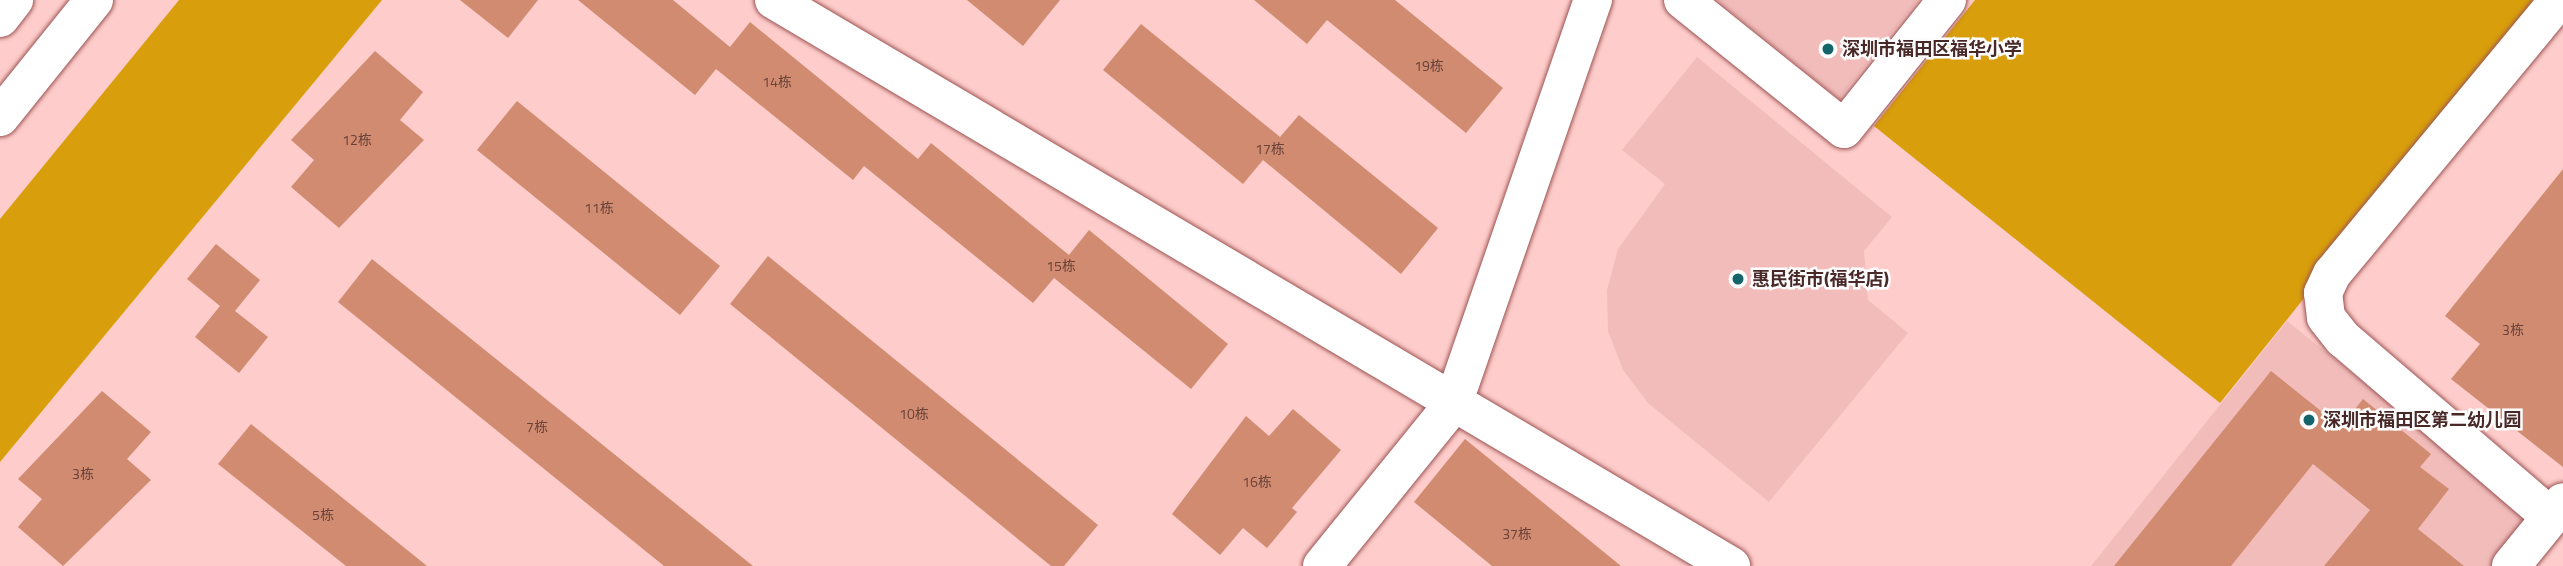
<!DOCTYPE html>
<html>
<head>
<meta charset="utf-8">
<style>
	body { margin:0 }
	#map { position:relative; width:2563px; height:566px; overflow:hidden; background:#fecdcb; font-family:"Titillium Web","Noto Sans SC",sans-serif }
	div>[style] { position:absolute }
	.built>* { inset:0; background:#f1bcba }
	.green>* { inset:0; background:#d89e0b }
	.building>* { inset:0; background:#d08b70 }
	.roads { filter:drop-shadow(0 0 2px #9b5453) drop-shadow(0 0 2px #9b5453) }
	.minor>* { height:38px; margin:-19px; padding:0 19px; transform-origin:19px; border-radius:19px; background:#fff }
	.highway>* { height:38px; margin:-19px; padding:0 19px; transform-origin:19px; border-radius:19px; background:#fff }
	.dots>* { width:19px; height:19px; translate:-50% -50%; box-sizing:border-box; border:4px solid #fcfcfc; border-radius:50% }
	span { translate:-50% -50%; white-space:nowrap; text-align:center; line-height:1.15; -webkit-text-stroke:5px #fcfcfc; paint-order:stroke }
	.number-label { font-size:14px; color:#6a423a }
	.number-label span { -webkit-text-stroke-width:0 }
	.poi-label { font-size:18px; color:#482928; font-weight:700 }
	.left { translate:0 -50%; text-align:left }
</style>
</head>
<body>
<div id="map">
	<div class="built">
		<i style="clip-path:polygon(1717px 0,1918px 0,1839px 99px)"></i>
		<i style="clip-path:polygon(1697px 57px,1892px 217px,1864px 251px,1868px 300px,1908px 333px,1769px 502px,1648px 403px,1623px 370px,1608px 331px,1607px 290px,1618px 249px,1665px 184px,1622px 150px)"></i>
		<i style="clip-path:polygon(2287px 321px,2534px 518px,2496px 566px,2091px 566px)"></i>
	</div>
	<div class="green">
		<i style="clip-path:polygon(179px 0,382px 0,0 462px,0 219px)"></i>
		<i style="clip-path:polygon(1975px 0,2543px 0,2220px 403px,1874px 126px)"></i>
	</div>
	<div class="building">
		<i style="clip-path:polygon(460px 0,538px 0,508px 38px)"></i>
		<i style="clip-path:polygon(578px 0,673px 0,730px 47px,750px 22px,918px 159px,931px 143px,1069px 255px,1089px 230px,1228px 344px,1191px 389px,1054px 278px,1033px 303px,864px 166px,853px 180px,716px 69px,695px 95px)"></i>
		<i style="clip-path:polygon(967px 0,1060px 0,1023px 46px)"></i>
		<i style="clip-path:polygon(1254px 0,1395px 0,1503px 88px,1466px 133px,1327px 20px,1307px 44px)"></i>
		<i style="clip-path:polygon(1141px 24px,1280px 137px,1299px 115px,1438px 228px,1401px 274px,1263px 160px,1243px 184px,1103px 70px)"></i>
		<i style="clip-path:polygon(375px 51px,423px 92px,400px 120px,424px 140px,339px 228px,291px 187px,314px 160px,291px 140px)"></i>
		<i style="clip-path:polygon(517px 101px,720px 266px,680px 315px,477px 150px)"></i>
		<i style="clip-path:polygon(2563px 169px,2563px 467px,2451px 379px,2480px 344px,2445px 316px)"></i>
		<i style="clip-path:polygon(216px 244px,260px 280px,235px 311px,268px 337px,239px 373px,195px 337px,220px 306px,187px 279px)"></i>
		<i style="clip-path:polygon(768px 256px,1098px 525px,1064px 566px,1051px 566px,730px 304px)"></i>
		<i style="clip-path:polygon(372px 259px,753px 566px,664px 566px,338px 302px)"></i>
		<i style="clip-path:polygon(2271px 371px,2341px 427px,2363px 399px,2431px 454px,2420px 467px,2449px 489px,2418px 529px,2464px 566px,2324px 566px,2370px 510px,2313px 464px,2231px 566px,2114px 566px)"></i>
		<i style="clip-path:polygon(102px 391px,151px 432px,127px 459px,151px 480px,63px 566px,18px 527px,42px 499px,18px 479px)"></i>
		<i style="clip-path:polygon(1293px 409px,1341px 450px,1292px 508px,1297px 512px,1267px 548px,1243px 528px,1220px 555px,1172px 514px,1246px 416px,1269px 436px)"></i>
		<i style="clip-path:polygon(251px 424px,427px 566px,346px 566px,218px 464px)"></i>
		<i style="clip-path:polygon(1465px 439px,1621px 566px,1492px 566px,1414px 502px)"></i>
	</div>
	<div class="roads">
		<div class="minor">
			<i style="left:774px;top:0;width:1112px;rotate:30.6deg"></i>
			<i style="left:1683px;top:0;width:206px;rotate:38.7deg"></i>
			<i style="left:1844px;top:129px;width:165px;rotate:-51.4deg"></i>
			<i style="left:0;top:117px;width:150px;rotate:-51.2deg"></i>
			<i style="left:2551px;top:517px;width:274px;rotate:-139.4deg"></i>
			<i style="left:2343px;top:339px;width:28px;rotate:-128deg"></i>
			<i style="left:2326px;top:317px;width:24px;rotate:-97deg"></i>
			<i style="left:2323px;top:293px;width:21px;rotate:-65deg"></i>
			<i style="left:2332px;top:274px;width:356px;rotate:-50.4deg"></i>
			<i style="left:1322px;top:566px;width:208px;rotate:-51deg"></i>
			<i style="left:1453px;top:404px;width:428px;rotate:-70.9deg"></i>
			<i style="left:2511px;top:566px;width:82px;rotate:-50.9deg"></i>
		</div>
		<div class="highway">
			<i style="left:0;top:18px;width:23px;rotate:-52deg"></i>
		</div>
	</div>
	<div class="dots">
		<i style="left:1828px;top:49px;background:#156469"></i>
		<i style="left:1738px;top:279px;background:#156469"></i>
		<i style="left:2309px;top:420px;background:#156469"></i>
	</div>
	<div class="number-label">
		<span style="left:1429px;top:66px">19栋</span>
		<span style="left:777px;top:82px">14栋</span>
		<span style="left:357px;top:140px">12栋</span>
		<span style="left:1270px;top:149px">17栋</span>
		<span style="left:599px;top:208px">11栋</span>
		<span style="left:1061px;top:266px">15栋</span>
		<span style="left:2513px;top:330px">3栋</span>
		<span style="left:914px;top:414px">10栋</span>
		<span style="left:537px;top:427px">7栋</span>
		<span style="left:83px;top:474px">3栋</span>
		<span style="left:1257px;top:482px">16栋</span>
		<span style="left:323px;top:515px">5栋</span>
		<span style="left:1517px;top:534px">37栋</span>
	</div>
	<div class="poi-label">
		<span class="left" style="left:1842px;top:49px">深圳市福田区福华小学</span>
		<span class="left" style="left:1752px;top:279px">惠民街市(福华店)</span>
		<span class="left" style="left:2323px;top:420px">深圳市福田区第二幼儿园</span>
	</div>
</div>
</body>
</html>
